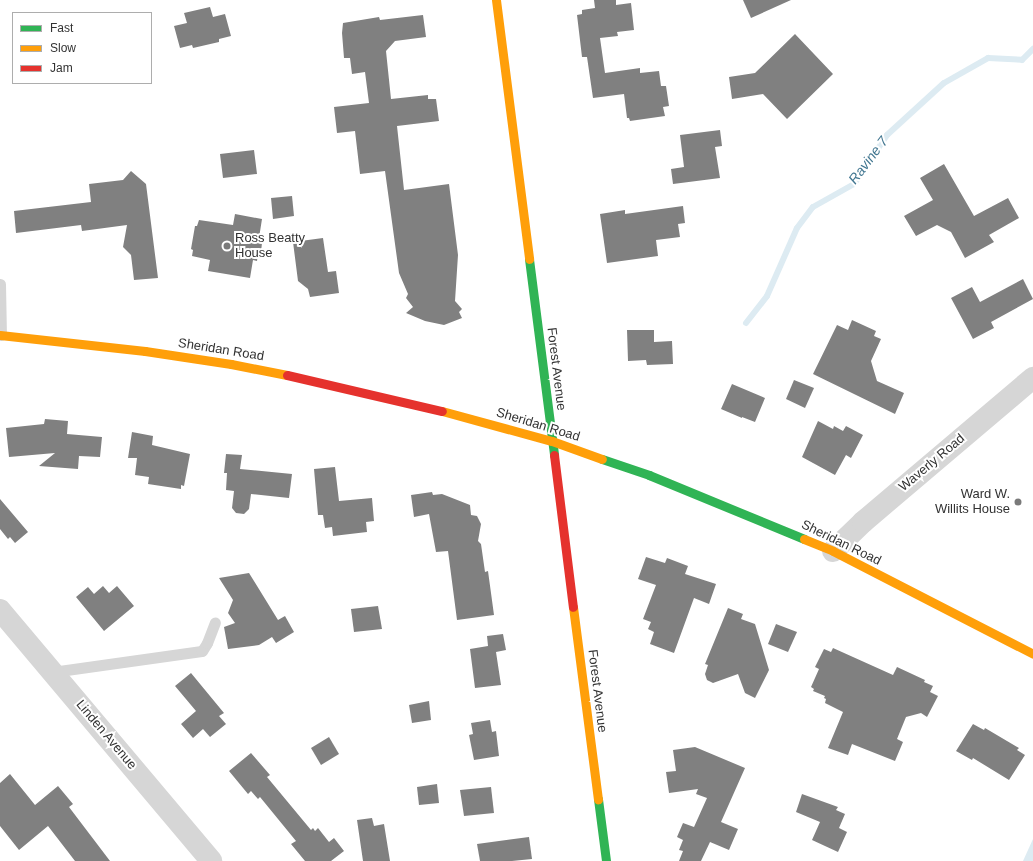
<!DOCTYPE html>
<html>
<head>
<meta charset="utf-8">
<style>
	body { margin:0 }
	#map { position:relative; width:1033px; height:861px; overflow:hidden; background:#fff; font-family:Helvetica,sans-serif }
	div>[style] { position:absolute }
	.water>* { inset:0; background:#ddebf2 }
	.stream>* { height:6px; margin:-3px; padding:0 3px; transform-origin:3px; border-radius:3px; background:#ddebf2 }
	.building>* { inset:0; background:#808080 }
	.lane>* { height:11px; margin:-5.5px; padding:0 5.5px; transform-origin:5.5px; border-radius:5.5px; background:#d6d6d6 }
	.street>* { height:22px; margin:-11px; padding:0 11px; transform-origin:11px; border-radius:11px; background:#d6d6d6 }
	.fast>* { height:9px; margin:-4.5px; padding:0 4.5px; transform-origin:4.5px; border-radius:4.5px; background:#30b455 }
	.slow>* { height:9px; margin:-4.5px; padding:0 4.5px; transform-origin:4.5px; border-radius:4.5px; background:#ff9f0a }
	.jam>* { height:9px; margin:-4.5px; padding:0 4.5px; transform-origin:4.5px; border-radius:4.5px; background:#e5322d }
	.dots>* { width:11px; height:11px; translate:-50% -50%; box-sizing:border-box; border:2px solid #fff; border-radius:50% }
	span { translate:-50% -50%; white-space:nowrap; text-align:center; line-height:1.15; -webkit-text-stroke:4px #fff; paint-order:stroke }
	.poi-label { font-size:13px; color:#323232 }
	.left { translate:0 -50%; text-align:left }
	.right { translate:-100% -50%; text-align:right }
	.street-label { font-size:13px; color:#323232 }
	.water-label { font-size:14px; color:#427791; font-style:italic }
	.legend { position:absolute; left:12px; top:12px; width:140px; height:72px; box-sizing:border-box; background:#fff; border:1px solid #adadad; margin:0; padding:5px 7px; list-style:none; font-size:12px; color:#323232 }
	.legend li { display:flex; align-items:center; gap:8px; height:20px }
	.legend b { width:20px; border:1px solid #adadad }
</style>
</head>
<body>
<div id="map">
	<div class="water">
		<i style="clip-path:polygon(1033px 839px,1033px 861px,1023px 861px)"></i>
	</div>
	<div class="stream">
		<i style="left:746px;top:323px;width:34px;rotate:-52deg"></i>
		<i style="left:767px;top:296px;width:74px;rotate:-66.2deg"></i>
		<i style="left:797px;top:228px;width:26px;rotate:-53deg"></i>
		<i style="left:813px;top:207px;width:47px;rotate:-29.3deg"></i>
		<i style="left:854px;top:184px;width:59px;rotate:-56deg"></i>
		<i style="left:887px;top:135px;width:77px;rotate:-42.4deg"></i>
		<i style="left:944px;top:83px;width:51px;rotate:-29.6deg"></i>
		<i style="left:988px;top:58px;width:34px;rotate:3deg"></i>
		<i style="left:1022px;top:60px;width:16px;rotate:-45deg"></i>
	</div>
	<div class="building">
		<i style="clip-path:polygon(594px 0,616px 0,616px 5px,631px 3px,634px 30px,617px 32px,618px 36px,600px 38px,605px 73px,640px 68px,640px 73px,659px 71px,661px 86px,666px 86px,669px 106px,663px 107px,665px 116px,630px 121px,629px 118px,627px 118px,624px 94px,593px 98px,587px 57px,582px 57px,577px 15px,582px 14px,582px 10px,595px 8px)"></i>
		<i style="clip-path:polygon(743px 0,791px 0,751px 18px)"></i>
		<i style="clip-path:polygon(210px 7px,213px 17px,225px 14px,231px 36px,219px 39px,219px 42px,193px 48px,192px 45px,180px 48px,174px 26px,187px 23px,184px 13px)"></i>
		<i style="clip-path:polygon(423px 15px,426px 37px,395px 41px,386px 51px,391px 99px,428px 95px,428px 99px,436px 99px,439px 121px,397px 126px,404px 190px,449px 184px,458px 255px,455px 301px,462px 309px,459px 312px,462px 318px,444px 325px,425px 321px,406px 313px,413px 307px,406px 298px,408px 294px,399px 273px,385px 171px,360px 174px,355px 131px,337px 133px,334px 107px,369px 103px,365px 72px,352px 74px,350px 58px,344px 58px,342px 33px,343px 23px,379px 17px,380px 20px)"></i>
		<i style="clip-path:polygon(795px 34px,833px 74px,787px 119px,763px 94px,732px 99px,729px 77px,755px 73px)"></i>
		<i style="clip-path:polygon(720px 130px,722px 146px,715px 147px,720px 178px,673px 184px,671px 169px,684px 167px,680px 135px)"></i>
		<i style="clip-path:polygon(254px 150px,257px 174px,223px 178px,220px 154px)"></i>
		<i style="clip-path:polygon(944px 164px,974px 216px,1008px 198px,1019px 218px,989px 235px,994px 242px,965px 258px,951px 232px,937px 225px,916px 236px,904px 216px,933px 200px,920px 178px)"></i>
		<i style="clip-path:polygon(131px 171px,146px 184px,158px 278px,134px 280px,131px 255px,123px 247px,127px 225px,82px 231px,81px 225px,16px 233px,14px 211px,91px 202px,89px 184px,123px 180px)"></i>
		<i style="clip-path:polygon(292px 196px,294px 216px,273px 219px,271px 198px)"></i>
		<i style="clip-path:polygon(683px 206px,685px 223px,678px 224px,680px 237px,656px 240px,658px 256px,607px 263px,600px 214px,625px 210px,625px 214px)"></i>
		<i style="clip-path:polygon(235px 214px,262px 219px,259px 238px,262px 243px,261px 252px,258px 253px,257px 261px,253px 260px,250px 278px,208px 271px,210px 260px,192px 256px,193px 250px,191px 249px,195px 226px,197px 226px,199px 220px,233px 225px)"></i>
		<i style="clip-path:polygon(323px 238px,328px 272px,336px 271px,339px 293px,310px 297px,308px 289px,298px 281px,293px 242px)"></i>
		<i style="clip-path:polygon(1023px 279px,1033px 299px,991px 322px,994px 328px,973px 339px,951px 298px,972px 287px,980px 302px)"></i>
		<i style="clip-path:polygon(852px 320px,876px 331px,874px 336px,881px 339px,871px 361px,877px 381px,904px 393px,895px 414px,813px 374px,837px 325px,848px 330px)"></i>
		<i style="clip-path:polygon(627px 330px,654px 330px,654px 342px,672px 341px,673px 364px,647px 365px,646px 360px,628px 361px)"></i>
		<i style="clip-path:polygon(794px 380px,814px 388px,805px 408px,786px 399px)"></i>
		<i style="clip-path:polygon(732px 384px,765px 398px,755px 422px,742px 417px,742px 418px,721px 409px)"></i>
		<i style="clip-path:polygon(45px 419px,68px 421px,67px 434px,102px 437px,100px 457px,79px 456px,78px 469px,39px 466px,55px 453px,9px 457px,6px 428px,44px 424px)"></i>
		<i style="clip-path:polygon(818px 421px,833px 429px,834px 426px,843px 431px,846px 426px,863px 435px,851px 458px,846px 455px,835px 475px,802px 457px)"></i>
		<i style="clip-path:polygon(132px 432px,153px 436px,152px 445px,190px 454px,184px 486px,181px 485px,181px 489px,148px 484px,149px 477px,135px 475px,137px 458px,128px 458px)"></i>
		<i style="clip-path:polygon(226px 454px,242px 455px,240px 469px,292px 474px,289px 498px,251px 494px,249px 509px,244px 514px,236px 513px,232px 508px,234px 491px,226px 490px,227px 473px,224px 473px)"></i>
		<i style="clip-path:polygon(335px 467px,339px 501px,372px 498px,374px 521px,366px 522px,367px 532px,333px 536px,332px 527px,325px 528px,323px 515px,318px 515px,314px 469px)"></i>
		<i style="clip-path:polygon(432px 492px,433px 495px,442px 494px,470px 505px,471px 515px,477px 516px,481px 524px,478px 541px,481px 544px,485px 572px,488px 571px,494px 615px,457px 620px,448px 551px,436px 552px,429px 514px,414px 517px,411px 495px)"></i>
		<i style="clip-path:polygon(0 499px,28px 532px,15px 543px,10px 537px,8px 539px,0 529px)"></i>
		<i style="clip-path:polygon(646px 557px,665px 563px,667px 558px,688px 566px,685px 574px,716px 584px,709px 604px,694px 598px,674px 653px,650px 644px,654px 632px,648px 629px,651px 622px,643px 619px,656px 585px,638px 579px)"></i>
		<i style="clip-path:polygon(249px 573px,278px 620px,285px 616px,294px 632px,276px 643px,272px 637px,259px 645px,228px 649px,224px 627px,235px 623px,228px 613px,233px 600px,219px 578px)"></i>
		<i style="clip-path:polygon(103px 586px,109px 593px,117px 586px,134px 606px,104px 631px,76px 597px,88px 587px,94px 594px)"></i>
		<i style="clip-path:polygon(378px 606px,382px 629px,354px 632px,351px 609px)"></i>
		<i style="clip-path:polygon(728px 608px,743px 614px,741px 619px,755px 624px,769px 670px,755px 698px,745px 693px,738px 674px,713px 683px,707px 680px,705px 674px,708px 665px,705px 664px)"></i>
		<i style="clip-path:polygon(776px 624px,797px 632px,788px 652px,768px 644px)"></i>
		<i style="clip-path:polygon(503px 634px,506px 650px,496px 652px,501px 685px,475px 688px,470px 649px,488px 646px,487px 636px)"></i>
		<i style="clip-path:polygon(833px 648px,893px 675px,897px 667px,925px 680px,924px 682px,933px 686px,930px 692px,938px 696px,927px 717px,921px 713px,906px 717px,897px 739px,903px 742px,895px 761px,852px 744px,848px 755px,828px 748px,843px 712px,825px 703px,826px 699px,824px 698px,825px 696px,813px 691px,814px 689px,811px 687px,819px 669px,815px 667px,824px 649px,831px 652px)"></i>
		<i style="clip-path:polygon(191px 673px,224px 713px,219px 716px,226px 724px,210px 737px,203px 729px,193px 738px,181px 724px,196px 711px,175px 686px)"></i>
		<i style="clip-path:polygon(429px 701px,431px 720px,412px 723px,409px 705px)"></i>
		<i style="clip-path:polygon(490px 720px,492px 732px,496px 731px,499px 756px,474px 760px,469px 735px,473px 734px,471px 723px)"></i>
		<i style="clip-path:polygon(973px 724px,984px 730px,985px 728px,1019px 748px,1017px 750px,1025px 755px,1009px 780px,973px 758px,972px 760px,956px 751px)"></i>
		<i style="clip-path:polygon(329px 737px,339px 754px,321px 765px,311px 748px)"></i>
		<i style="clip-path:polygon(695px 747px,745px 768px,721px 822px,738px 829px,729px 850px,710px 842px,701px 861px,679px 861px,683px 851px,679px 850px,683px 840px,677px 837px,683px 823px,694px 827px,707px 798px,696px 794px,698px 789px,669px 793px,666px 772px,676px 771px,673px 750px)"></i>
		<i style="clip-path:polygon(251px 753px,270px 775px,267px 777px,311px 830px,313px 828px,315px 831px,318px 828px,329px 842px,334px 838px,344px 851px,331px 861px,305px 861px,291px 844px,296px 841px,260px 797px,258px 799px,251px 791px,248px 794px,229px 771px)"></i>
		<i style="clip-path:polygon(10px 774px,35px 805px,58px 786px,73px 804px,69px 807px,110px 861px,75px 861px,48px 826px,19px 850px,0 826px,0 783px)"></i>
		<i style="clip-path:polygon(437px 784px,439px 803px,419px 805px,417px 787px)"></i>
		<i style="clip-path:polygon(491px 787px,494px 813px,464px 816px,460px 790px)"></i>
		<i style="clip-path:polygon(802px 794px,838px 807px,836px 810px,845px 814px,839px 828px,847px 832px,838px 852px,812px 840px,820px 822px,796px 812px)"></i>
		<i style="clip-path:polygon(372px 818px,374px 826px,384px 824px,390px 861px,363px 861px,357px 820px)"></i>
		<i style="clip-path:polygon(529px 837px,532px 859px,512px 861px,480px 861px,477px 844px)"></i>
	</div>
	<div class="lane">
		<i style="left:0;top:284px;width:51px;rotate:88.9deg"></i>
		<i style="left:52px;top:672px;width:151px;rotate:-8deg"></i>
		<i style="left:202px;top:651px;width:9px;rotate:-58deg"></i>
		<i style="left:207px;top:643px;width:22px;rotate:-69deg"></i>
	</div>
	<div class="street">
		<i style="left:833px;top:551px;width:42px;rotate:-44deg"></i>
		<i style="left:863px;top:522px;width:223px;rotate:-40.3deg"></i>
		<i style="left:0;top:610px;width:328px;rotate:49.9deg"></i>
	</div>
	<div class="fast">
		<i style="left:529px;top:259px;width:198px;rotate:82.7deg"></i>
		<i style="left:602px;top:459px;width:50px;rotate:18.8deg"></i>
		<i style="left:649px;top:475px;width:168px;rotate:22.4deg"></i>
		<i style="left:598px;top:799px;width:63px;rotate:82.6deg"></i>
	</div>
	<div class="slow">
		<i style="left:496px;top:0;width:261px;rotate:82.7deg"></i>
		<i style="left:0;top:335px;width:146px;rotate:6.3deg"></i>
		<i style="left:145px;top:351px;width:87px;rotate:8.6deg"></i>
		<i style="left:231px;top:364px;width:57px;rotate:11.1deg"></i>
		<i style="left:442px;top:411px;width:114px;rotate:15.3deg"></i>
		<i style="left:552px;top:441px;width:53px;rotate:19.8deg"></i>
		<i style="left:804px;top:539px;width:31px;rotate:22deg"></i>
		<i style="left:833px;top:551px;width:225px;rotate:27.2deg"></i>
		<i style="left:573px;top:607px;width:194px;rotate:82.6deg"></i>
	</div>
	<div class="jam">
		<i style="left:287px;top:375px;width:159px;rotate:13.1deg"></i>
		<i style="left:554px;top:455px;width:153px;rotate:82.9deg"></i>
	</div>
	<div class="dots">
		<i style="left:227px;top:246px;background:#7a7a7a"></i>
		<i style="left:1018px;top:502px;background:#7a7a7a"></i>
	</div>
	<div class="poi-label">
		<span class="left" style="left:235px;top:246px">Ross Beatty<br>House</span>
		<span class="right" style="left:1010px;top:502px">Ward W.<br>Willits House</span>
	</div>
	<div class="street-label">
		<span style="left:221px;top:350px;rotate:9deg">Sheridan Road</span>
		<span style="left:556px;top:369px;rotate:83deg">Forest Avenue</span>
		<span style="left:538px;top:425px;rotate:17deg">Sheridan Road</span>
		<span style="left:932px;top:463px;rotate:-40deg">Waverly Road</span>
		<span style="left:841px;top:543px;rotate:26deg">Sheridan Road</span>
		<span style="left:597px;top:691px;rotate:83deg">Forest Avenue</span>
		<span style="left:106px;top:735px;rotate:50deg">Linden Avenue</span>
	</div>
	<div class="water-label">
		<span style="left:868px;top:160px;rotate:-53deg">Ravine 7</span>
	</div>
	<ul class="legend">
	<li><b style="height:5px;background:#30b455"></b>Fast</li>
	<li><b style="height:5px;background:#ff9f0a"></b>Slow</li>
	<li><b style="height:5px;background:#e5322d"></b>Jam</li>
	</ul>
</div>
</body>
</html>
